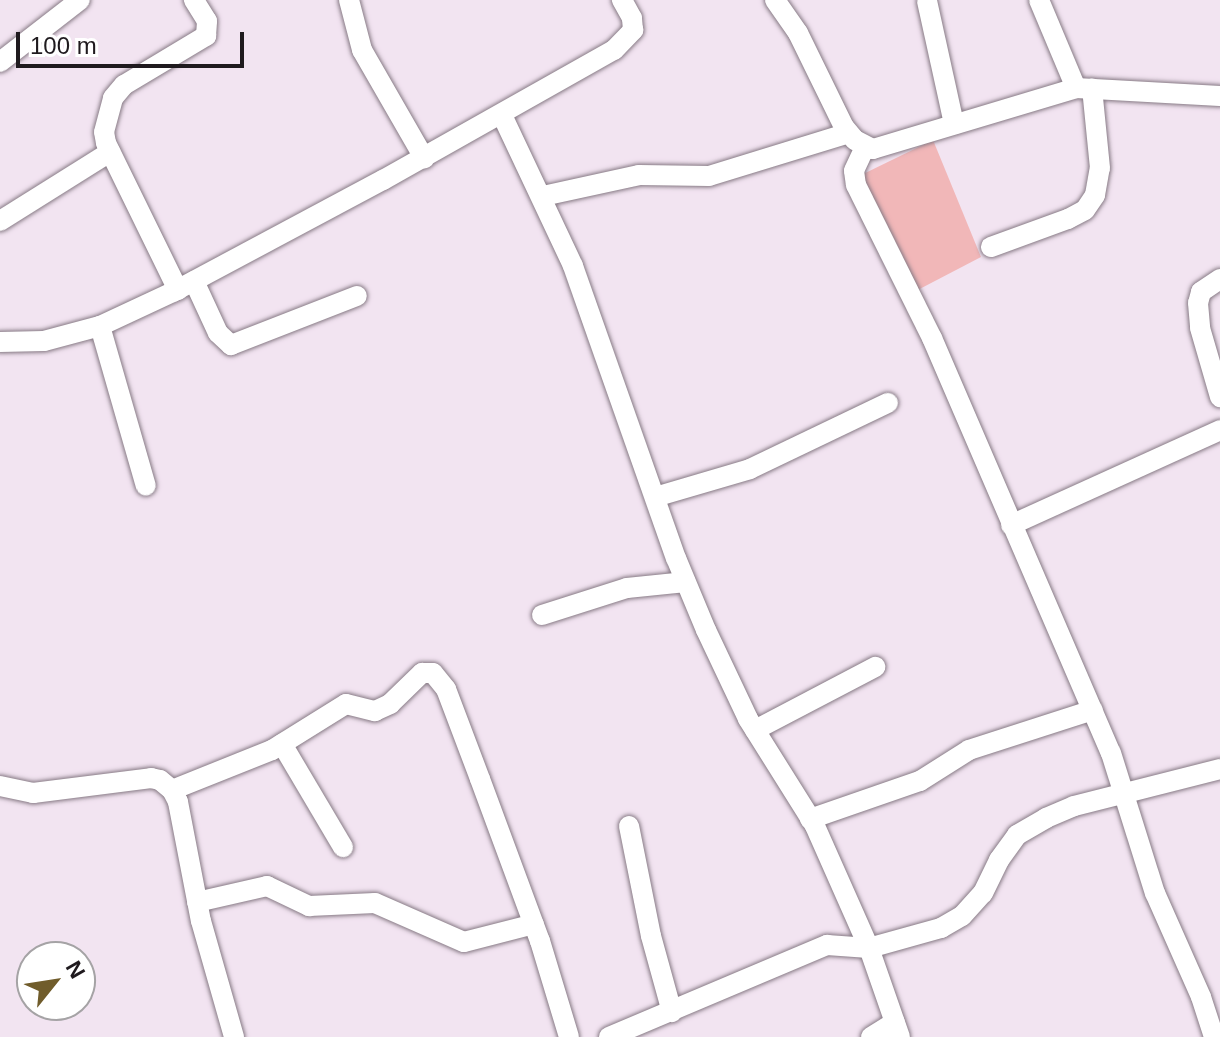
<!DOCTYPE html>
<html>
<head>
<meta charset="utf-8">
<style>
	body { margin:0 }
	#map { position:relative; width:1220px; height:1037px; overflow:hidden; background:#f2e4f1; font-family:Helvetica,sans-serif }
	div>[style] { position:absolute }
	.green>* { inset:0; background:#f1b7b8 }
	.roads { filter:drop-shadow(0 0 2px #877a85) drop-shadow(0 0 2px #877a85) }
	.minor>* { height:20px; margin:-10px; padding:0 10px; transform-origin:10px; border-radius:10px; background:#fff }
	span { translate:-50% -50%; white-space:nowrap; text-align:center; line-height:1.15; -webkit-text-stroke:8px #fff; paint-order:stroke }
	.north { position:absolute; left:16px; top:941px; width:80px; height:80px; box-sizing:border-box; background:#fff; border:2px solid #a5a3a5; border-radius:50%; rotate:60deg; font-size:22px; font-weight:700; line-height:32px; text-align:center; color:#1f1a1e }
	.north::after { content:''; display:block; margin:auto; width:28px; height:36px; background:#705c2b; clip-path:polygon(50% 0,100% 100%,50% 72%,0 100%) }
	.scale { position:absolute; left:16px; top:32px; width:228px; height:36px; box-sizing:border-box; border:4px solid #1f1a1e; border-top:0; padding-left:10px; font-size:24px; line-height:28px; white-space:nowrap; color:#1f1a1e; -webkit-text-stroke:6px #fff; paint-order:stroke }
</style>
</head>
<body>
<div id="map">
	<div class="green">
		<i style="clip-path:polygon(933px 140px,981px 257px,910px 294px,855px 178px)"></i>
	</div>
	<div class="roads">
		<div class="minor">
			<i style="left:349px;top:0;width:52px;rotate:75.4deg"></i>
			<i style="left:362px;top:50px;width:125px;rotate:60.1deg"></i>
			<i style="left:775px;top:0;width:40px;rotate:55.1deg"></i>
			<i style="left:798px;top:33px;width:105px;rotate:63.9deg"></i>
			<i style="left:844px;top:127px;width:17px;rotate:50deg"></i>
			<i style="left:855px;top:140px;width:20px;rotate:27deg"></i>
			<i style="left:873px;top:149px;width:212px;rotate:-16.7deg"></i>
			<i style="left:1076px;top:88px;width:144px;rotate:3.2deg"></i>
			<i style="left:1039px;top:0;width:95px;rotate:67.2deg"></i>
			<i style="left:927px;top:1px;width:126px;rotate:77.6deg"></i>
			<i style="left:0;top:62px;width:101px;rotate:-37.8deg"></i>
			<i style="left:502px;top:115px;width:167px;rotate:64.8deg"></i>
			<i style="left:573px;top:266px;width:310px;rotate:70.6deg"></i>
			<i style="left:676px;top:558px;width:78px;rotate:67.4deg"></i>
			<i style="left:706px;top:630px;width:98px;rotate:64.7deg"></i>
			<i style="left:748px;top:719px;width:126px;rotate:57.9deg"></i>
			<i style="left:815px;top:826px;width:133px;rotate:66.1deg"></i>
			<i style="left:869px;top:948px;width:94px;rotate:70.8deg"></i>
			<i style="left:865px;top:147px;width:26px;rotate:115deg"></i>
			<i style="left:854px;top:171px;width:14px;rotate:82deg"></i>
			<i style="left:856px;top:185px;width:171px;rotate:63.6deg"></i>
			<i style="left:932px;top:338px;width:452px;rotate:66.7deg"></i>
			<i style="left:1111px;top:753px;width:147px;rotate:72.6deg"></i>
			<i style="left:1155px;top:893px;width:114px;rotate:66.1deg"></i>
			<i style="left:1201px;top:997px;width:42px;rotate:72deg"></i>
			<i style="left:543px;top:196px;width:98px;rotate:-12.3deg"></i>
			<i style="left:639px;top:175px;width:70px;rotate:0.8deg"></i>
			<i style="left:709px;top:176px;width:146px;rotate:-17.1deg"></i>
			<i style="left:0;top:221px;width:130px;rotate:-32.1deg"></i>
			<i style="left:991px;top:247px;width:82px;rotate:-20deg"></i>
			<i style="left:1068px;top:219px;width:19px;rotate:-28deg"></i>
			<i style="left:1085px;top:210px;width:18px;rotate:-56deg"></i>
			<i style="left:1095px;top:195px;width:27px;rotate:-80deg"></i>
			<i style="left:1100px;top:168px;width:80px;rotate:-95.7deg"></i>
			<i style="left:1220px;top:279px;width:23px;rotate:146deg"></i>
			<i style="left:1201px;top:292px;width:11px;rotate:105deg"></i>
			<i style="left:1198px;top:303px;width:25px;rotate:85deg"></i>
			<i style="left:1200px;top:328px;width:72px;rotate:73.8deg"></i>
			<i style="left:194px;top:281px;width:57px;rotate:65.2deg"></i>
			<i style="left:218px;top:333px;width:18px;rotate:43deg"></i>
			<i style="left:231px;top:345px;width:135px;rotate:-21.3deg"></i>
			<i style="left:178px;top:290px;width:164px;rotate:-116.1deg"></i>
			<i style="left:106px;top:143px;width:11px;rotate:-100deg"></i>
			<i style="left:104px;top:132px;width:35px;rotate:-75deg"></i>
			<i style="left:113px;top:98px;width:17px;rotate:-50deg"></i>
			<i style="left:124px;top:85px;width:96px;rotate:-30.9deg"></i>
			<i style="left:206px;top:36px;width:15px;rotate:-86deg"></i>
			<i style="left:207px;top:21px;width:25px;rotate:-122deg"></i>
			<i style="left:100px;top:326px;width:166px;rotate:74deg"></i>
			<i style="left:0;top:342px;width:44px;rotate:-1.3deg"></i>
			<i style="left:44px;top:341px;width:58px;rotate:-15deg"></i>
			<i style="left:100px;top:326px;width:81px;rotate:-25deg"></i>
			<i style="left:173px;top:292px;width:238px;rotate:-28.1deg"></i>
			<i style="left:383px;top:180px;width:265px;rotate:-29.4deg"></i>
			<i style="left:614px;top:50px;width:28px;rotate:-46deg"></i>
			<i style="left:633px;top:30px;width:12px;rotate:-95deg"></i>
			<i style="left:632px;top:18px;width:21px;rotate:-119deg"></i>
			<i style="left:655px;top:497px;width:99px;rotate:-16.4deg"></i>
			<i style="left:750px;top:469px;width:153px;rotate:-25.6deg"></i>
			<i style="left:1011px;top:525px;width:230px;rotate:-24.4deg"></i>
			<i style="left:542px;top:615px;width:89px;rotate:-17.6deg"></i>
			<i style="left:627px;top:588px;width:59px;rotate:-5.8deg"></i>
			<i style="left:755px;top:730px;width:136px;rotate:-27.7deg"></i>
			<i style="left:282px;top:744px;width:120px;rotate:59.4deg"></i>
			<i style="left:0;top:786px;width:34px;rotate:12deg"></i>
			<i style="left:33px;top:793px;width:119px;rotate:-7.2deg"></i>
			<i style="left:151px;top:778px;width:9px;rotate:13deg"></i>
			<i style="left:160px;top:780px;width:16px;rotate:40deg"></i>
			<i style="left:172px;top:790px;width:13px;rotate:63deg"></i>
			<i style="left:178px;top:802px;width:121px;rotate:79.1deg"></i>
			<i style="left:201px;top:921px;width:121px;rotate:74.1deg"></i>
			<i style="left:172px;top:790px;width:108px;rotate:-21.8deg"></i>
			<i style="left:272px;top:750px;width:87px;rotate:-31.9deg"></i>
			<i style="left:346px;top:704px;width:30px;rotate:14deg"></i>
			<i style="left:375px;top:711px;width:17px;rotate:-25deg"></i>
			<i style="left:390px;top:704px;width:45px;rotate:-44.1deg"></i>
			<i style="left:422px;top:673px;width:11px"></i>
			<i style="left:433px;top:673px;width:21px;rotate:51deg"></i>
			<i style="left:446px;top:689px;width:96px;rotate:69.3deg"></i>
			<i style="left:480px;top:779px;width:173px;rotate:69.7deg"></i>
			<i style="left:540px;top:941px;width:100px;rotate:73.2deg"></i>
			<i style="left:810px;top:819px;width:116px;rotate:-19.1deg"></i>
			<i style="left:920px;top:781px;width:58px;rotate:-32.3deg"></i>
			<i style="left:969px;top:750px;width:130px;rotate:-17.9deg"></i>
			<i style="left:629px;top:826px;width:112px;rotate:78.7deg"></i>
			<i style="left:651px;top:936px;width:79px;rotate:74.6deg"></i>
			<i style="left:197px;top:902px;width:72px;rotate:-12.9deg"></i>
			<i style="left:267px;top:886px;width:47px;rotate:25.5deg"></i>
			<i style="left:309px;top:906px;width:66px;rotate:-2.6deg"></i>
			<i style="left:375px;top:903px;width:97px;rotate:23.7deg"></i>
			<i style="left:464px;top:942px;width:72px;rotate:-14.4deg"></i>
			<i style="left:609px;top:1037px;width:237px;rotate:-22.9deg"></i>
			<i style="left:827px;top:945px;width:42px;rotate:4.1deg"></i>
			<i style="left:869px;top:948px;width:75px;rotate:-15.5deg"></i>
			<i style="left:941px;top:928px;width:24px;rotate:-30deg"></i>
			<i style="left:962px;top:916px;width:31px;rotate:-48deg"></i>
			<i style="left:983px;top:893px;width:37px;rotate:-64deg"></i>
			<i style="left:999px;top:860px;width:31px;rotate:-54deg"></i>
			<i style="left:1017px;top:835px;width:34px;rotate:-30deg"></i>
			<i style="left:1046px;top:818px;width:30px;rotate:-23deg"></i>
			<i style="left:1074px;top:806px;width:151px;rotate:-14.2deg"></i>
			<i style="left:871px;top:1037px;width:28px;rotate:-32deg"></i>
		</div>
	</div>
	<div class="north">N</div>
	<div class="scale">100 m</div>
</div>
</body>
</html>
